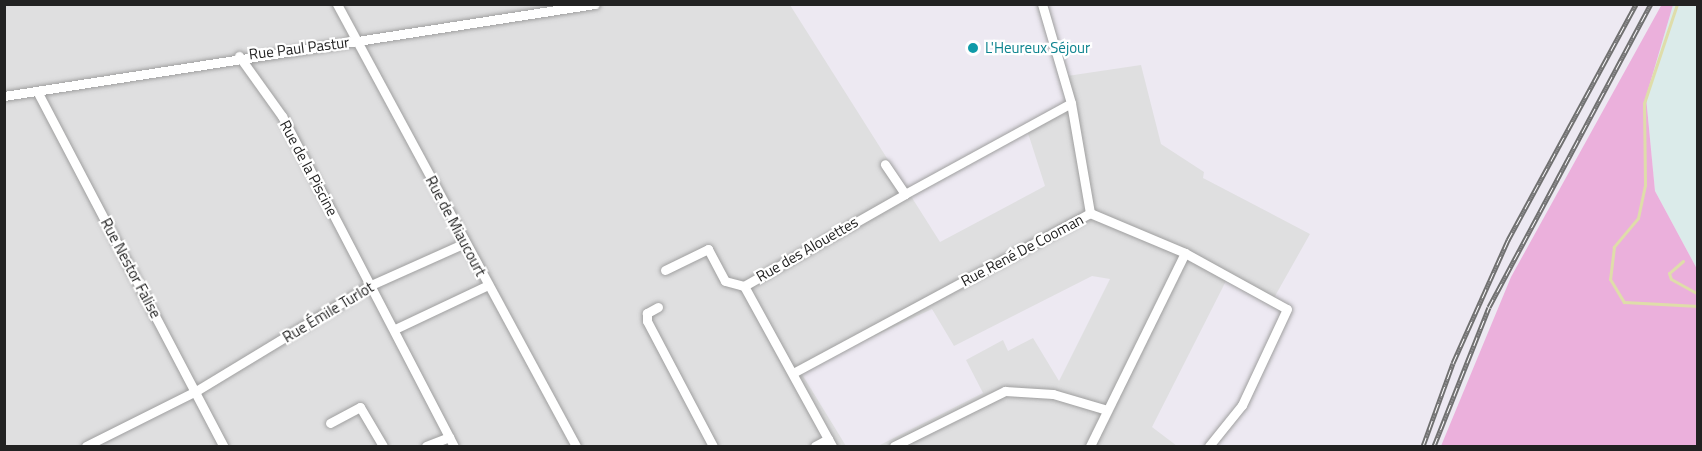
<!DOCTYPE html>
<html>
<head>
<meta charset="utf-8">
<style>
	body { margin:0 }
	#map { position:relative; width:1702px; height:451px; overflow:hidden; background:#ede9f2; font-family:"Titillium Web",sans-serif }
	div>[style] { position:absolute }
	.residential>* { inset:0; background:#dfdfe0 }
	.industrial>* { inset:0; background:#dbebea }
	.grass>* { inset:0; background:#ebb0dc }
	.stream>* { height:3px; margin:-1.5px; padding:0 1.5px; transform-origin:1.5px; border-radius:1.5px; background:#dfddaa }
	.roads { filter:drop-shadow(0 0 2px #9f9f9f) drop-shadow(0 0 2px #9f9f9f) }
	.minor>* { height:9px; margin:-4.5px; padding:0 4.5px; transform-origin:4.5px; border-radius:4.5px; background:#fff }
	.rail>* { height:5px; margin-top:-2.5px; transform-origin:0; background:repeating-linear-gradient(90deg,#fff 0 9px,#707070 0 18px); box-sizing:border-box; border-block:2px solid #707070 }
	.dots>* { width:16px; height:16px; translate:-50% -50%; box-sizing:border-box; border:3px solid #fff; border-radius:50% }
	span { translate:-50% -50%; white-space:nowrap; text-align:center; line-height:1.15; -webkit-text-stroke:4.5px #fff; paint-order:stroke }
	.street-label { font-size:15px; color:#222 }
	.culture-label { font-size:15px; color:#0d838f }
	.left { translate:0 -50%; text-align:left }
	.frame { position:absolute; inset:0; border:6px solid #222; pointer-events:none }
</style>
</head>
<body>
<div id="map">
	<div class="residential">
		<i style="clip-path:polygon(4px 5px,790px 5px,940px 242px,1045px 186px,1028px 133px,1073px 107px,1067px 76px,1141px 65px,1161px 144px,1204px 172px,1203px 178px,1310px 234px,1270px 305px,1226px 281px,1152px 427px,1177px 446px,878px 446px,983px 393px,966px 360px,1003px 340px,1008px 351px,1033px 338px,1059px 381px,1110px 279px,1092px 276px,954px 346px,932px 309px,800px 371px,846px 446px,5px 446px)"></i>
	</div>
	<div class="industrial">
		<i style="clip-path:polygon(1673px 5px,1697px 5px,1697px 269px,1655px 191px,1646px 97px)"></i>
	</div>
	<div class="grass">
		<i style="clip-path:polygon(1662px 4px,1673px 5px,1646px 97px,1655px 191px,1697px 269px,1697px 446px,1441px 446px,1511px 277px)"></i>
	</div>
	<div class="stream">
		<i style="left:1677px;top:4px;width:104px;rotate:108.4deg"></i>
		<i style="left:1644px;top:103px;width:82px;rotate:89.3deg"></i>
		<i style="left:1645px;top:185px;width:34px;rotate:102deg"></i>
		<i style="left:1638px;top:218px;width:38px;rotate:130deg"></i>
		<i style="left:1614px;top:247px;width:32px;rotate:97deg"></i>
		<i style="left:1610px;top:279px;width:27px;rotate:59deg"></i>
		<i style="left:1624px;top:302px;width:74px;rotate:3.1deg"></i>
		<i style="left:1683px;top:261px;width:18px;rotate:139deg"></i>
		<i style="left:1669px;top:273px;width:6px;rotate:72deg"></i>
		<i style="left:1671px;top:279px;width:31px;rotate:29deg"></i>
	</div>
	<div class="roads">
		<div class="minor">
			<i style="left:337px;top:4px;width:502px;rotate:61.6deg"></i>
			<i style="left:1042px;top:4px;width:103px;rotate:73.7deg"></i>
			<i style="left:1071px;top:103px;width:112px;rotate:80.2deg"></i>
			<i style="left:239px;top:56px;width:74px;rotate:54.4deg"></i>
			<i style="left:282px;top:116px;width:372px;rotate:62.5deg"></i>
			<i style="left:37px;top:91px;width:401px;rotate:62.3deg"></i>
			<i style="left:4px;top:96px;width:598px;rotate:-8.85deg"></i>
			<i style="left:905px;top:194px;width:189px;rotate:-28.7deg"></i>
			<i style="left:665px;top:270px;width:48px;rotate:-26deg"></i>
			<i style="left:708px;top:249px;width:36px;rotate:62deg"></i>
			<i style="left:725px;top:281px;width:20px;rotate:15deg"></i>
			<i style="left:744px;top:286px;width:185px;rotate:-29.7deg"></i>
			<i style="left:905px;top:194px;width:36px;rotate:-124deg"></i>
			<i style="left:744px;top:286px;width:183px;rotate:61.2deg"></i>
			<i style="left:658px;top:307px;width:13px;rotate:151deg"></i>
			<i style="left:647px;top:313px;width:8px;rotate:90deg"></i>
			<i style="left:647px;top:321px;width:141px;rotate:62.2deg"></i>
			<i style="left:395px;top:329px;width:103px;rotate:-25.3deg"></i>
			<i style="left:793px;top:373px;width:337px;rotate:-28.3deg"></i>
			<i style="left:1090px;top:213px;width:103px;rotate:22.8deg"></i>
			<i style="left:1185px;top:253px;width:116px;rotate:28.8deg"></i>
			<i style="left:1287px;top:309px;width:106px;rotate:115.1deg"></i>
			<i style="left:1242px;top:405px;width:53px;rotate:128.8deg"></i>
			<i style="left:330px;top:423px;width:34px;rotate:-28deg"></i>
			<i style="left:360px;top:407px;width:45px;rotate:59.5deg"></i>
			<i style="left:86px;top:446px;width:123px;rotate:-26.6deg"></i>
			<i style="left:196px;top:391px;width:205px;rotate:-31.2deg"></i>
			<i style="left:371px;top:285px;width:103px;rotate:-24.1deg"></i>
			<i style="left:426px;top:446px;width:25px;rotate:-21deg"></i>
			<i style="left:815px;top:446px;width:15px;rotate:-28deg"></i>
			<i style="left:894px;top:446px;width:124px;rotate:-26.4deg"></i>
			<i style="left:1005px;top:391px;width:48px;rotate:3.6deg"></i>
			<i style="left:1053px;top:394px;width:56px;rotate:16.5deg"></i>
			<i style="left:1090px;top:446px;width:215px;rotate:-63.8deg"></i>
		</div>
	</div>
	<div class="rail">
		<i style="left:1423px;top:446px;width:88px;rotate:-70.1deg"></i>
		<i style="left:1453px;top:363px;width:135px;rotate:-65.9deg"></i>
		<i style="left:1508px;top:240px;width:268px;rotate:-61.5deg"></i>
		<i style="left:1434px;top:446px;width:149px;rotate:-68.4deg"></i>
		<i style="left:1489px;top:307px;width:344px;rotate:-61.9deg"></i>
	</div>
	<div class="dots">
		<i style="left:973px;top:48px;background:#0f9aa8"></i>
	</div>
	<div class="street-label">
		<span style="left:299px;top:48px;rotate:-7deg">Rue Paul Pastur</span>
		<span style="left:309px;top:168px;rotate:62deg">Rue de la Piscine</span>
		<span style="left:456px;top:226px;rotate:62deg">Rue de Miaucourt</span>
		<span style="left:807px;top:249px;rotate:-30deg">Rue des Alouettes</span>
		<span style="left:1022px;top:250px;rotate:-28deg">Rue René De Cooman</span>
		<span style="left:131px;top:268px;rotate:62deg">Rue Nestor Falise</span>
		<span style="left:328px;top:312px;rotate:-31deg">Rue Émile Turlot</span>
	</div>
	<div class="culture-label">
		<span class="left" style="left:985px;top:48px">L'Heureux Séjour</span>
	</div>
	<div class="frame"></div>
</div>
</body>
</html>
